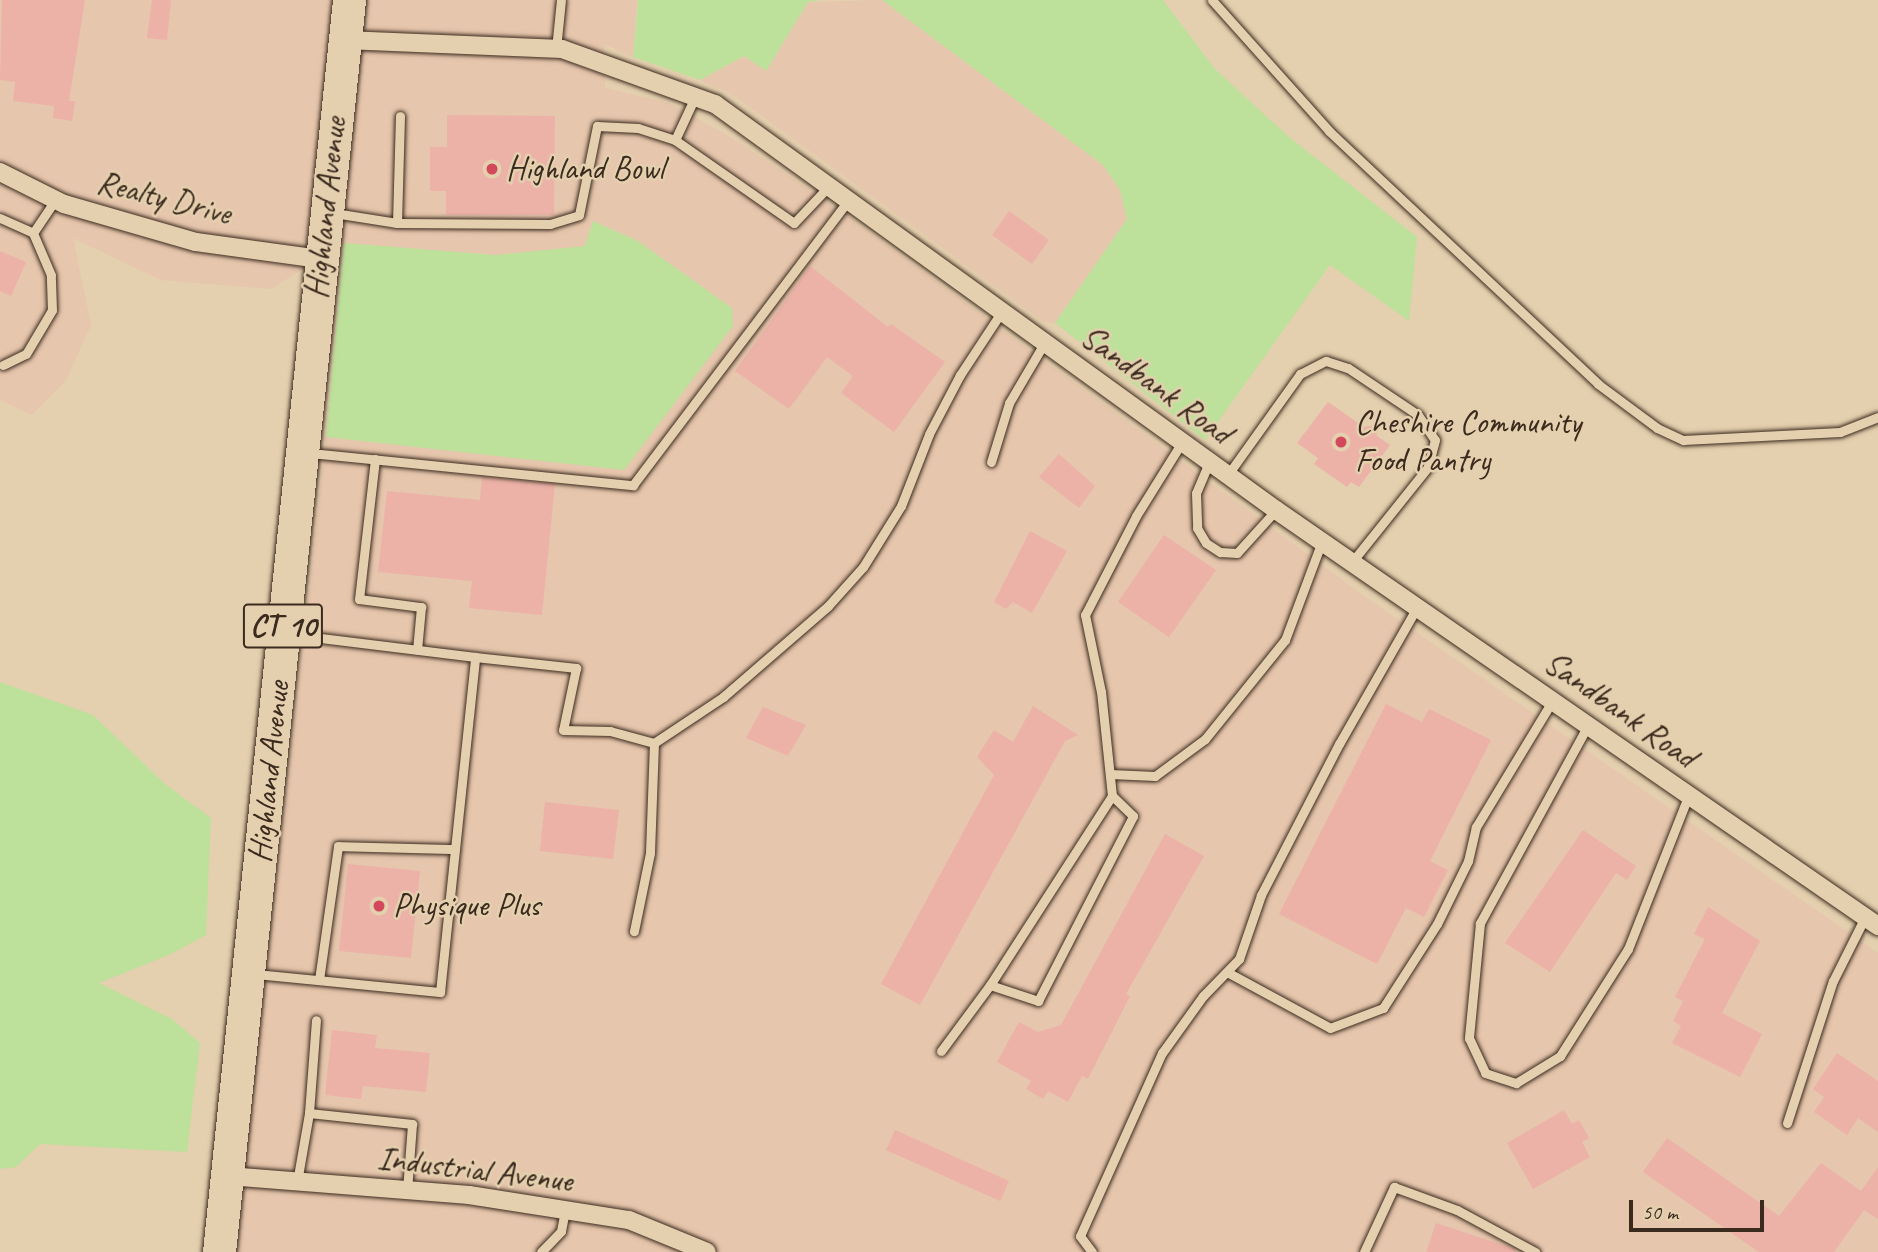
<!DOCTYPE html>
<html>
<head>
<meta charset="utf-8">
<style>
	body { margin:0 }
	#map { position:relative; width:1878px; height:1252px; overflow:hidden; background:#e4cfae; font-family:Caveat,sans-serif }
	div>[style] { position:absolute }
	.built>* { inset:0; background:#e6c6ac }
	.green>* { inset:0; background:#bde19b }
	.building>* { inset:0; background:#ecb2a8 }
	.roads { filter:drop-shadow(0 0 2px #3b2a1e) drop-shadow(0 0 2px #3b2a1e) }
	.lane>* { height:9px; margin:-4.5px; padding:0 4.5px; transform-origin:4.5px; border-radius:4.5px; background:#e4cfae }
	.street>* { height:18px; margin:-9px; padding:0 9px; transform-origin:9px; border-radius:9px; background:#e4cfae }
	.highway>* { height:33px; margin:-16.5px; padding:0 16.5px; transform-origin:16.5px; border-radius:16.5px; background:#e4cfae }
	.dots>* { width:19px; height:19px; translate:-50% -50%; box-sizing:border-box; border:4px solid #e4cfae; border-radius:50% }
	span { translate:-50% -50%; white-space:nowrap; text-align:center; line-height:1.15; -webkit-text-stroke:5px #e4cfae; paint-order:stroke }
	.shield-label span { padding:2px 5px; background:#e4cfae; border:2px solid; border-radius:5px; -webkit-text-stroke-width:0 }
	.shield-label { font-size:32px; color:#3b2a1e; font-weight:700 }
	.poi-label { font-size:33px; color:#3b2a1e }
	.left { translate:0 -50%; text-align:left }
	.street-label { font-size:33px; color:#3b2a1e }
	.scale { position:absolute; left:1629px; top:1200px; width:135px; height:32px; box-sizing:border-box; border:4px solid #3b2a1e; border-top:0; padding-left:9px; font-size:21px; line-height:24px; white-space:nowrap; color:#3b2a1e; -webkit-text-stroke:5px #e4cfae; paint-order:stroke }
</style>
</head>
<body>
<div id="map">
	<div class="built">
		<i style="clip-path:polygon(0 0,637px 0,633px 57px,604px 44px,605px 88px,669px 103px,732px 138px,841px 211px,1364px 596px,1878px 953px,1878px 1252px,234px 1252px,326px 437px,344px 243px,271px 289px,161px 280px,73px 238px,91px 325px,66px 380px,32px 415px,0 400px)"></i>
		<i style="clip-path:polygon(882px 0,1103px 165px,1120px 190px,1127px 219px,1055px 323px,1044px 322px,732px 94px,700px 80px,744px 56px,766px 71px,808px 2px)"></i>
	</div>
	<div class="green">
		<i style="clip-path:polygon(638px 0,821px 0,808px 2px,766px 71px,744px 56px,700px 80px,633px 57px)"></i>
		<i style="clip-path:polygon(882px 0,1163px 0,1215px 69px,1289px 137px,1417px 237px,1409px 321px,1330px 265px,1205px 440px,1055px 323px,1127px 219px,1120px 190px,1103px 165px)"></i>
		<i style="clip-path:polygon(593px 221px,638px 241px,732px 308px,733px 326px,624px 470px,326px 437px,344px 243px,496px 255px,585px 246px)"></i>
		<i style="clip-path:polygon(0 682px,93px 715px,165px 784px,211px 818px,206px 935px,171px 954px,99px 983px,172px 1019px,200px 1043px,187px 1152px,40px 1144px,16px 1167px,0 1169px)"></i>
	</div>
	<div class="building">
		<i style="clip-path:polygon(2px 0,85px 0,69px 101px,75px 101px,72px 121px,53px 118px,54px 106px,13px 101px,15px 82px,0 80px)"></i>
		<i style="clip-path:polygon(152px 0,171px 0,167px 40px,147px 38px)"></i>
		<i style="clip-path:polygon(447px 115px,555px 116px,554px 215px,446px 215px,446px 191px,430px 191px,430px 147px,447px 147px)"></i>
		<i style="clip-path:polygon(1009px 211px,1049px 240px,1032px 264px,992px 235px)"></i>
		<i style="clip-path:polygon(0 251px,26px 262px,11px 296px,0 291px)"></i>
		<i style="clip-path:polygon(810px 266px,888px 327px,891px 324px,945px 362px,894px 432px,841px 393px,853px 376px,827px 357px,789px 409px,735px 371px)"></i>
		<i style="clip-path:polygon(1328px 402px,1364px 427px,1375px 425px,1377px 436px,1390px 445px,1359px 487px,1351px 482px,1347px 487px,1314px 464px,1318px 458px,1297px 443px)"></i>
		<i style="clip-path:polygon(1059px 454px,1095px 486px,1079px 508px,1039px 477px)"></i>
		<i style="clip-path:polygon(482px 477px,555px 484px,542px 615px,469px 608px,472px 581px,378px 572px,387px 491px,480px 500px)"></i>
		<i style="clip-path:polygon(1030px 531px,1067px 551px,1032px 613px,1013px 602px,1006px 609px,994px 602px)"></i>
		<i style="clip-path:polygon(1164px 535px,1216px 570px,1169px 637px,1118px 602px)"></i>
		<i style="clip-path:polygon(1386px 704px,1422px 722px,1429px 709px,1491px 740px,1430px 861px,1448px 870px,1424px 917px,1406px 908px,1377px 964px,1279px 914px)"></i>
		<i style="clip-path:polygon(1033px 706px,1078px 735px,1065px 741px,920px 1005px,881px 984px,994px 775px,977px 757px,994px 730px,1013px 742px)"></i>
		<i style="clip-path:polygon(763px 707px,806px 725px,788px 756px,746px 738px)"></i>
		<i style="clip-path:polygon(545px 802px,619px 810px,613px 859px,540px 851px)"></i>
		<i style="clip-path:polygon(1583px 830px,1636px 866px,1627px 880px,1616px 873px,1550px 972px,1505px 943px)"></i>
		<i style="clip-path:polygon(1165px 834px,1204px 856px,1126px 994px,1130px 996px,1088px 1079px,1082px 1076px,1068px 1102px,1048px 1091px,1043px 1099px,1026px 1089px,1031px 1081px,997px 1062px,1019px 1022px,1038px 1032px,1061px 1025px)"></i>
		<i style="clip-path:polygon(348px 864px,420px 871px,411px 958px,339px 951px)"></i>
		<i style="clip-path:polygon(1708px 907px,1760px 941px,1722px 1013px,1762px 1034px,1740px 1077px,1672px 1043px,1681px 1026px,1673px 1021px,1683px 1001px,1675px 997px,1705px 939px,1694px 934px)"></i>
		<i style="clip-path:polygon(332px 1030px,377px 1035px,375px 1048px,430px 1053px,426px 1092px,363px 1086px,361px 1099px,325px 1095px)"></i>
		<i style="clip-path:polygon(1837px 1053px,1878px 1081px,1878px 1132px,1858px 1118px,1847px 1135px,1814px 1112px,1824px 1097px,1813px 1089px)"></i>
		<i style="clip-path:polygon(1564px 1110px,1572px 1124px,1579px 1120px,1589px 1138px,1582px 1142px,1590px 1157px,1533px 1189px,1507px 1143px)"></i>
		<i style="clip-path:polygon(895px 1130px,1009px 1181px,1000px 1201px,886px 1150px)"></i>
		<i style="clip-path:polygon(1667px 1138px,1779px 1216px,1821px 1163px,1861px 1191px,1878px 1167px,1878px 1219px,1864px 1210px,1834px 1252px,1759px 1252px,1643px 1172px)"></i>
		<i style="clip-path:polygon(1436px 1223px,1515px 1249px,1515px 1252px,1426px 1252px)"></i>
	</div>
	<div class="roads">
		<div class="lane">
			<i style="left:1212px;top:0;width:176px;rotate:48.2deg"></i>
			<i style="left:1329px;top:131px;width:369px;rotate:43.2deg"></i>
			<i style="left:1598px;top:384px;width:74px;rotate:36.7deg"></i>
			<i style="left:1657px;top:428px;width:29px;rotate:25deg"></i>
			<i style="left:1683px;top:440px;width:157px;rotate:-2.9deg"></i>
			<i style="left:1840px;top:432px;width:41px;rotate:-21.5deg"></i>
			<i style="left:556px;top:49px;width:49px;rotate:-84.2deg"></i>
			<i style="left:675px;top:140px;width:47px;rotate:-65.1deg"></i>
			<i style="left:334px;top:213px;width:64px;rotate:9deg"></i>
			<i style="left:397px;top:223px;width:153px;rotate:0.4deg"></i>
			<i style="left:550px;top:224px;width:30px;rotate:-17deg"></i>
			<i style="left:579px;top:215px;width:91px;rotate:-78.6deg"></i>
			<i style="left:597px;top:126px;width:41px;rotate:2.8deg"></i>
			<i style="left:638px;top:128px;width:39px;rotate:18deg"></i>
			<i style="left:675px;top:140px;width:145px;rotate:34.9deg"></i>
			<i style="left:794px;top:223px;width:50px;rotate:-46.6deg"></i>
			<i style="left:0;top:218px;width:36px;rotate:24deg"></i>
			<i style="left:397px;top:223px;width:107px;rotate:-88.4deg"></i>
			<i style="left:3px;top:365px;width:25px;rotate:-26deg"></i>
			<i style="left:26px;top:354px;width:51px;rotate:-59.4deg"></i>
			<i style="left:52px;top:310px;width:35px;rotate:-92deg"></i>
			<i style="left:51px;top:275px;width:46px;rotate:-113.2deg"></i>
			<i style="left:33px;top:233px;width:40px;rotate:-56deg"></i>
			<i style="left:310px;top:453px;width:325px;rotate:5.7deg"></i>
			<i style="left:633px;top:485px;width:356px;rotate:-52.9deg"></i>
			<i style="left:375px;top:459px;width:141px;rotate:96.5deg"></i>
			<i style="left:359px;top:599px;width:63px;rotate:7.4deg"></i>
			<i style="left:421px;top:607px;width:43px;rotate:95.3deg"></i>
			<i style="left:1210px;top:460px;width:36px;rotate:113deg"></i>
			<i style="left:1196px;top:493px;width:35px;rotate:88deg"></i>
			<i style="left:1197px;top:528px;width:17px;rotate:59deg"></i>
			<i style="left:1206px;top:543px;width:17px;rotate:33deg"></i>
			<i style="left:1220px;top:552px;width:17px;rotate:3deg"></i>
			<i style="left:1237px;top:553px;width:58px;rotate:-47.8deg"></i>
			<i style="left:991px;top:462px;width:62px;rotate:-73deg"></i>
			<i style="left:1009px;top:403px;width:71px;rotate:-59.5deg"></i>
			<i style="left:1229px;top:473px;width:122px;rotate:-54.4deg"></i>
			<i style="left:1300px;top:374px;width:29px;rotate:-27deg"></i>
			<i style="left:1326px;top:361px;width:23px;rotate:18deg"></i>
			<i style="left:1348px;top:368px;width:84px;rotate:33.9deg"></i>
			<i style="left:1418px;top:415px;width:30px;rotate:56deg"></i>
			<i style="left:1435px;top:440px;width:28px;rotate:105deg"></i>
			<i style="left:1428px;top:467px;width:122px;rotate:128.7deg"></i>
			<i style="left:475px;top:657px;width:102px;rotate:6.2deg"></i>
			<i style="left:576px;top:668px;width:63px;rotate:101.8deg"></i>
			<i style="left:563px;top:730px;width:47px;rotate:1.2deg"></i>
			<i style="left:610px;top:731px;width:46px;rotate:15.3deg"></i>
			<i style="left:654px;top:743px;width:110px;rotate:92.1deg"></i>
			<i style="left:650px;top:853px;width:80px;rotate:101.6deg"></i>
			<i style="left:1588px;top:725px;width:226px;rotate:118.6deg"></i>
			<i style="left:1480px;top:923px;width:116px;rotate:95.5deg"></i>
			<i style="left:1469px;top:1038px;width:38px;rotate:65deg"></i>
			<i style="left:1485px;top:1073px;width:33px;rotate:18deg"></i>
			<i style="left:1516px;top:1083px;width:52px;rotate:-31.5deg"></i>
			<i style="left:1560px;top:1056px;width:127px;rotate:-57.6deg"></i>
			<i style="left:1628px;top:949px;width:167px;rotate:-68.5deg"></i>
			<i style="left:654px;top:743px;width:83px;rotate:-33.7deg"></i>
			<i style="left:723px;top:697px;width:139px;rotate:-40.9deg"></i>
			<i style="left:828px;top:606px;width:52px;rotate:-48.1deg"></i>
			<i style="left:863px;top:567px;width:72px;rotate:-58.1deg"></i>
			<i style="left:901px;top:506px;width:77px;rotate:-68.7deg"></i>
			<i style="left:929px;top:434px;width:67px;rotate:-62.3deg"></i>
			<i style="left:960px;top:375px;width:77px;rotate:-56.7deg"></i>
			<i style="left:1110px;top:774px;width:45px;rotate:2.5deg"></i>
			<i style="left:1155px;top:776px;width:62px;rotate:-36.5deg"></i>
			<i style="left:1205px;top:739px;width:127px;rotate:-51.1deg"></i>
			<i style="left:1285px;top:640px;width:106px;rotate:-69.5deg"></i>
			<i style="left:1227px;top:972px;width:117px;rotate:28.5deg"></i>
			<i style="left:1330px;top:1028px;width:57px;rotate:-20.7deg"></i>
			<i style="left:1383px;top:1008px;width:100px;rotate:-57.3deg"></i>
			<i style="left:1437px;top:924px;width:70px;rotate:-63.8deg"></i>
			<i style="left:1468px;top:861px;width:35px;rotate:-77deg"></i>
			<i style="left:1476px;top:827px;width:149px;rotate:-58.8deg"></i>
			<i style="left:255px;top:974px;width:186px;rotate:5.6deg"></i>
			<i style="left:440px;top:992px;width:337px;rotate:-84deg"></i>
			<i style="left:475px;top:657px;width:188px;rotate:-173deg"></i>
			<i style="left:319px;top:980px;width:135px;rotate:-81.9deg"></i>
			<i style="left:338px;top:846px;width:117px;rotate:1.5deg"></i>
			<i style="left:990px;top:985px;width:51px;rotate:18.4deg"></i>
			<i style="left:1038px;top:1001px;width:208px;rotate:-62.8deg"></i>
			<i style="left:1133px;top:816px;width:29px;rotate:-136deg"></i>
			<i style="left:941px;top:1051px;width:82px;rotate:-53.4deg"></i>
			<i style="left:990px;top:985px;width:225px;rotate:-57.2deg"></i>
			<i style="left:1112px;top:796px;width:105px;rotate:-96deg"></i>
			<i style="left:1101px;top:692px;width:79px;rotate:-101.7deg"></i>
			<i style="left:1085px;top:615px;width:111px;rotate:-62.7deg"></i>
			<i style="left:1136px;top:516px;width:87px;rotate:-58.1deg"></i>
			<i style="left:309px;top:1113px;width:104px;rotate:6.1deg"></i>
			<i style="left:412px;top:1124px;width:66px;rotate:94.3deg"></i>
			<i style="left:1787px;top:1123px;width:149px;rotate:-72.1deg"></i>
			<i style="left:1833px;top:981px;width:72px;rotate:-63.4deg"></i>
			<i style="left:297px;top:1182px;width:70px;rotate:-80.1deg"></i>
			<i style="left:309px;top:1113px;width:93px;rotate:-85.7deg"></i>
			<i style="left:541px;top:1252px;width:29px;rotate:-46deg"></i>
			<i style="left:561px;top:1231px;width:21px;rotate:-79deg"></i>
			<i style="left:1092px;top:1252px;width:20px;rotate:-127deg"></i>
			<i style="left:1080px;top:1236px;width:201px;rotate:-65.9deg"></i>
			<i style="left:1162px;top:1053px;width:70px;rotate:-54.3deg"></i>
			<i style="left:1203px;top:996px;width:52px;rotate:-45.8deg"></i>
			<i style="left:1239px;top:959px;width:68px;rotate:-71deg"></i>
			<i style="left:1261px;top:895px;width:170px;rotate:-62.7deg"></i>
			<i style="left:1339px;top:744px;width:158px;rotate:-60.3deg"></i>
			<i style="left:1364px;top:1252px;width:72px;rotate:-65.2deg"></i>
			<i style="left:1394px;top:1187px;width:67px;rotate:20.1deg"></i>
			<i style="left:1457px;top:1210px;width:89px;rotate:28.3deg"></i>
		</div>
		<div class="street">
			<i style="left:345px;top:40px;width:217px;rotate:2.4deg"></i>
			<i style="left:562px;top:49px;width:163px;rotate:19.8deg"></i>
			<i style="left:715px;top:104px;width:693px;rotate:35.89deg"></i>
			<i style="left:1276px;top:510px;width:732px;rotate:34.65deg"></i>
			<i style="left:0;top:172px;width:72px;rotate:26.6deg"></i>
			<i style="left:64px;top:204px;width:137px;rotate:16.1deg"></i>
			<i style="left:196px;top:242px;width:125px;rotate:7.8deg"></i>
			<i style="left:228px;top:1176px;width:242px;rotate:4.5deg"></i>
			<i style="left:469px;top:1195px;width:162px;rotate:8.9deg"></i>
			<i style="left:629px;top:1220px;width:84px;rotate:22.3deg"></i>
		</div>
		<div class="highway">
			<i style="left:219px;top:1252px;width:1259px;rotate:-84.07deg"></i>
		</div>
	</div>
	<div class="dots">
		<i style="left:492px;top:169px;background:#d1495b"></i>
		<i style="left:1341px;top:442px;background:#d1495b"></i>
		<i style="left:379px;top:906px;background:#d1495b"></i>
	</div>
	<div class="shield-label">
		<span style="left:283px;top:626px">CT 10</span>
	</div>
	<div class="poi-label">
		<span class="left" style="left:506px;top:169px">Highland Bowl</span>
		<span class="left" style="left:1355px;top:442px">Cheshire Community<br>Food Pantry</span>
		<span class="left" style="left:393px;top:906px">Physique Plus</span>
	</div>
	<div class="street-label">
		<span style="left:164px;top:198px;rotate:14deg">Realty Drive</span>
		<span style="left:326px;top:208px;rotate:-84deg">Highland Avenue</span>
		<span style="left:1156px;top:385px;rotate:36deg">Sandbank Road</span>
		<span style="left:1620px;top:710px;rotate:35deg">Sandbank Road</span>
		<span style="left:269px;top:772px;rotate:-84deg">Highland Avenue</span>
		<span style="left:475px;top:1170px;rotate:7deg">Industrial Avenue</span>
	</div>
	<div class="scale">50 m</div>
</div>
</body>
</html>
